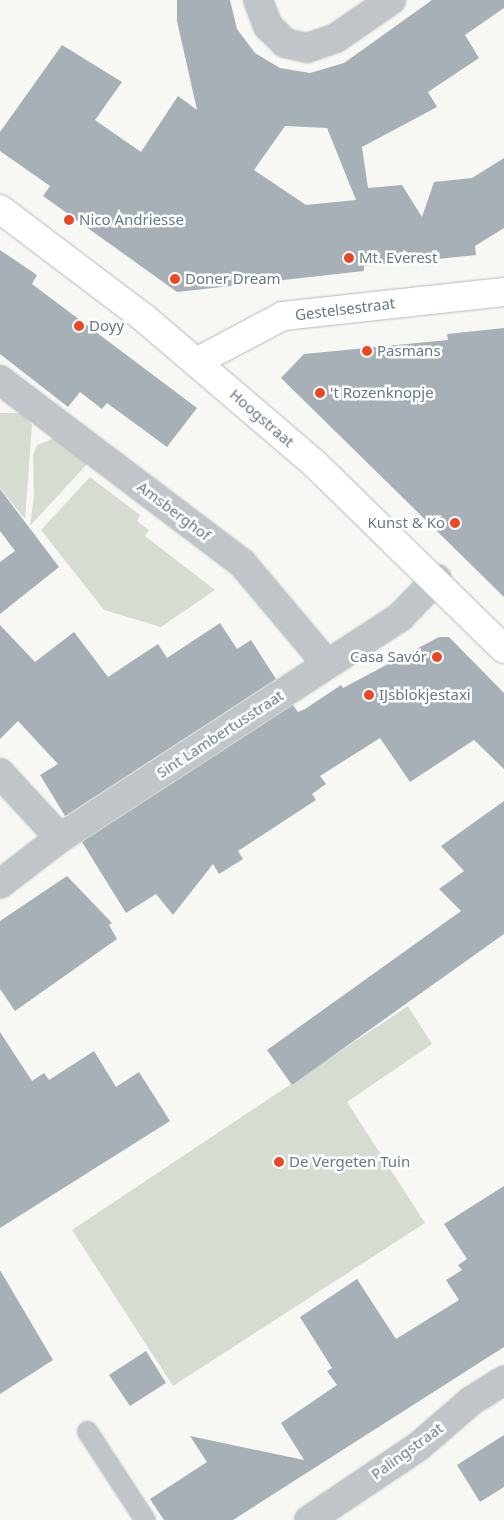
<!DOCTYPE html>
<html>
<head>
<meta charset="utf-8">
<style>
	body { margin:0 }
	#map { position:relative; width:504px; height:1520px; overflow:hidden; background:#f7f7f4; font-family:"Noto Sans",sans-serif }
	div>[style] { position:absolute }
	.green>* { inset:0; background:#d7dcd3 }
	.building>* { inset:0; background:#a7b0b6 }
	.roads { filter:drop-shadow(0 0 1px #b2b9bd) drop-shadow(0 0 1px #b2b9bd) }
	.lane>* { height:19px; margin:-9.5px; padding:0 9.5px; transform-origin:9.5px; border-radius:9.5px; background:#c0c5c9 }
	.street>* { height:28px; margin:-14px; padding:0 14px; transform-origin:14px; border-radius:14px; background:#c0c5c9 }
	.secondary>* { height:28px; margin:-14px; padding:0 14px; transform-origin:14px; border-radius:14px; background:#fff }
	.dots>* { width:14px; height:14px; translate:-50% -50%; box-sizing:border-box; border:2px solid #fff; border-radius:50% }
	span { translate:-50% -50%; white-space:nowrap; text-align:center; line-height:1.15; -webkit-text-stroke:5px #fff; paint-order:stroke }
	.poi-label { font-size:15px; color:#657986 }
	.left { translate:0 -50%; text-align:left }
	.right { translate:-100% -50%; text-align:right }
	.street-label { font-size:15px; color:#657986 }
</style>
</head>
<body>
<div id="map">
	<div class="green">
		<i style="clip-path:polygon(0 413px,22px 413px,32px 425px,25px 519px,0 488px)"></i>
		<i style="clip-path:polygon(55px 438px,88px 463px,30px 526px,34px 496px,33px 455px,37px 445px)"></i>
		<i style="clip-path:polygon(90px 477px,140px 515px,137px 521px,149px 530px,145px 536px,215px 590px,161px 627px,104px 610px,41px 530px)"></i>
		<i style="clip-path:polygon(408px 1006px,432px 1044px,347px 1102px,425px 1223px,173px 1386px,72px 1230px)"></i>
	</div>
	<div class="building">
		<i style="clip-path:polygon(evenodd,177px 0,230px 0,237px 29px,255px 53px,280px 68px,310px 73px,344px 63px,432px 0,504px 0,504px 8px,465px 35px,479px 58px,428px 92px,437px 107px,362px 147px,368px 188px,402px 185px,422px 217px,434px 182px,472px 178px,504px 158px,504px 228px,475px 246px,476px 255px,419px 261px,404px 250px,392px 263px,364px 266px,364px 271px,177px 292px,43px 196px,50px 186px,0 151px,0 132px,62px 45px,122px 82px,95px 120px,141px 152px,178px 96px,197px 110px,177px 21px,177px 0,285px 126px,327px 128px,356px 200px,306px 205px,254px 170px,285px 126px)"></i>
		<i style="clip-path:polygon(0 250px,37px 275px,32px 284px,197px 408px,167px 447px,107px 403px,102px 409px,80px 392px,68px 407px,0 354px)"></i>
		<i style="clip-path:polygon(504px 328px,504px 597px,281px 378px,304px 354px,448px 340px,447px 334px)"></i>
		<i style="clip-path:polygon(0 489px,59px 567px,0 614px,0 562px,15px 551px,0 531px)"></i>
		<i style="clip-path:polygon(220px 623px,237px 649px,251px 640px,276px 679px,65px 816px,40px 775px,58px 764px,18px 721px,0 739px,0 625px,35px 662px,74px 632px,108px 677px,158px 644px,167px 658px)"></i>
		<i style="clip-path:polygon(439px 637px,449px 637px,504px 693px,504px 769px,474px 740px,410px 782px,380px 738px,320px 776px,326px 784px,312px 794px,316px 800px,238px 851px,243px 859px,219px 874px,213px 864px,173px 915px,156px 894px,126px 913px,82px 842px,293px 705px,298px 712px,305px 709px,341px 685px,343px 688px)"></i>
		<i style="clip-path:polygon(504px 801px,504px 934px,292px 1085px,267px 1050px,461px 911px,439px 889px,464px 871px,441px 846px)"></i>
		<i style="clip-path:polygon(67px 876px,112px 923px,109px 925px,117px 939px,15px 1011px,0 989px,0 921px)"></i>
		<i style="clip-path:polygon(0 1032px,32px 1081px,44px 1073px,49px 1080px,94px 1051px,116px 1087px,139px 1072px,170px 1121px,0 1228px)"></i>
		<i style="clip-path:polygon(504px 1186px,504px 1347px,233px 1520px,164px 1520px,150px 1499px,207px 1462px,190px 1436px,304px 1460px,281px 1423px,337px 1385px,327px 1371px,332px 1368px,300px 1317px,357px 1279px,396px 1339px,459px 1300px,446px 1280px,462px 1270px,458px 1265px,467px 1259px,444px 1224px)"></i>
		<i style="clip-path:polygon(0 1270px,53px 1360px,0 1394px)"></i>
		<i style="clip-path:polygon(146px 1351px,166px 1383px,130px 1406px,109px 1375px)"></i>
		<i style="clip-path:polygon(504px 1435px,504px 1487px,480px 1502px,457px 1465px)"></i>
	</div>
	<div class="roads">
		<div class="lane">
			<i style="left:87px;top:1431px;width:106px;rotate:56.9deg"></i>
		</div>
		<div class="street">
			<i style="left:258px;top:0;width:28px;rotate:69deg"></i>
			<i style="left:268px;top:26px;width:24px;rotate:45deg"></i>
			<i style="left:285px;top:43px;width:23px;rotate:13deg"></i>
			<i style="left:307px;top:48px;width:31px;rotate:-19deg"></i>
			<i style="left:336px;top:38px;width:67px;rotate:-34.6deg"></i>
			<i style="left:0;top:380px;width:303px;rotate:37.1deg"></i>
			<i style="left:242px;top:563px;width:132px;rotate:49.9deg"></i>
			<i style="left:0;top:773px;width:88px;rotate:47.3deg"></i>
			<i style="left:0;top:884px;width:76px;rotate:-37.5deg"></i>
			<i style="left:60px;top:838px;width:406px;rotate:-33deg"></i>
			<i style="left:400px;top:617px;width:53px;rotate:-45.8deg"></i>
			<i style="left:309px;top:1520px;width:133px;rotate:-33.9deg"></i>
			<i style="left:419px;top:1446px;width:69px;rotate:-40.9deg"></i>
			<i style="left:471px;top:1401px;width:39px;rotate:-32deg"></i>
		</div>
		<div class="secondary">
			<i style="left:0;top:209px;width:179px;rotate:37.1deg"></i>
			<i style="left:143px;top:317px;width:226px;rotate:40.5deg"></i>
			<i style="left:315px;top:464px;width:264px;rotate:44.4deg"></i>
			<i style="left:196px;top:362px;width:98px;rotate:-27.9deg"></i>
			<i style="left:283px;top:316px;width:222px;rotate:-6.2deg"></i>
		</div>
	</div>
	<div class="dots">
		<i style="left:69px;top:220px;background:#e84824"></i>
		<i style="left:349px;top:258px;background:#e84824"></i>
		<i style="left:175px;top:279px;background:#e84824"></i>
		<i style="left:79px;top:326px;background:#e84824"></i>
		<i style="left:367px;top:351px;background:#e84824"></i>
		<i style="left:320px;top:393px;background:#e84824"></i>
		<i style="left:455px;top:523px;background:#e84824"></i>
		<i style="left:437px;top:657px;background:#e84824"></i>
		<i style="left:369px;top:695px;background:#e84824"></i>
		<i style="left:279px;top:1162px;background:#e84824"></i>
	</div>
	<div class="poi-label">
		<span class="left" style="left:79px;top:220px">Nico Andriesse</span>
		<span class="left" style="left:359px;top:258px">Mt. Everest</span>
		<span class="left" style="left:185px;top:279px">Doner Dream</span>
		<span class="left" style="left:89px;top:326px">Doyy</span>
		<span class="left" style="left:377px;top:351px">Pasmans</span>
		<span class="left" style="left:330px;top:393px">'t Rozenknopje</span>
		<span class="right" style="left:445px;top:523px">Kunst &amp; Ko</span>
		<span class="right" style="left:427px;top:657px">Casa Savór</span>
		<span class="left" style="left:379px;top:695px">IJsblokjestaxi</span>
		<span class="left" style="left:289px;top:1162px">De Vergeten Tuin</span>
	</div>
	<div class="street-label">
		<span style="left:345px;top:309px;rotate:-7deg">Gestelsestraat</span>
		<span style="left:262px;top:418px;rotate:41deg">Hoogstraat</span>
		<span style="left:174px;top:511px;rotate:37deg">Amsberghof</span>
		<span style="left:220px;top:734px;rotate:-33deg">Sint Lambertusstraat</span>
		<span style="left:407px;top:1451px;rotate:-36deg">Palingstraat</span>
	</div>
</div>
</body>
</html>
